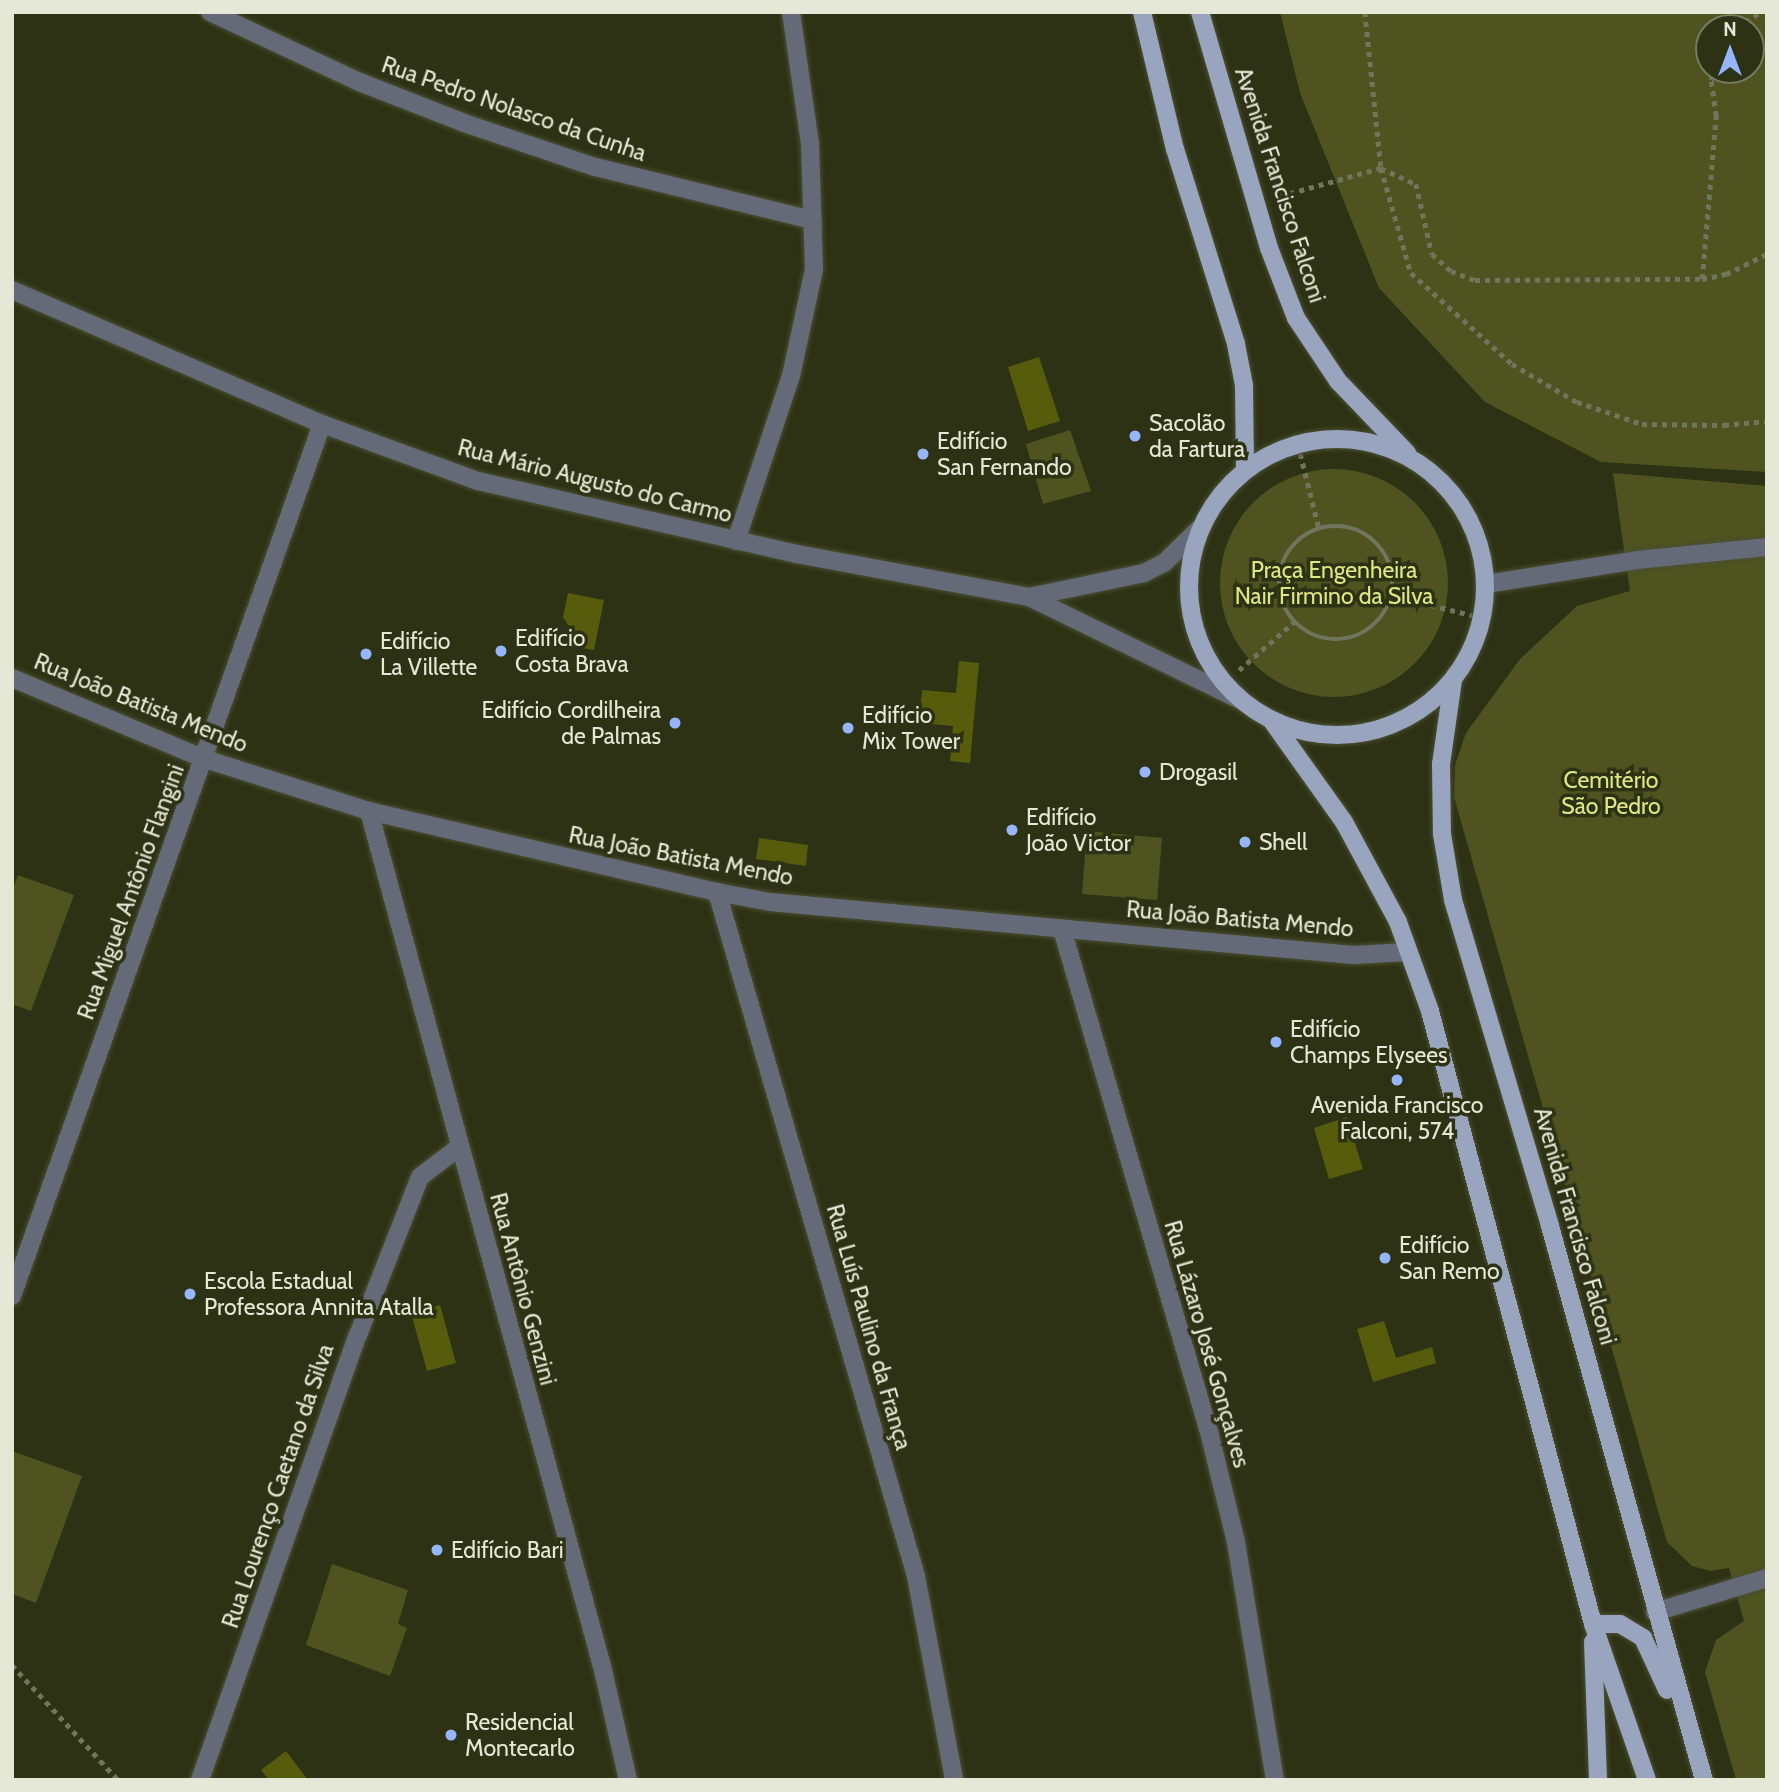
<!DOCTYPE html>
<html>
<head>
<meta charset="utf-8">
<style>
	body { margin:0 }
	#map { position:relative; width:1779px; height:1792px; overflow:hidden; background:#2e3214; font-family:Cabin,sans-serif }
	div>[style] { position:absolute }
	.green>* { inset:0; background:#4e531f }
	.round { border-radius:50% }
	.water>* { inset:0; background:#565c0c }
	.path>* { height:4.5px; margin-top:-2.25px; transform-origin:0; background:repeating-linear-gradient(90deg,#71755b 0 5px,transparent 0 10px) }
	.path>.ring { margin:-2.25px; padding:0; box-sizing:content-box; background:none; border:4.5px solid #71755b; border-radius:50% }
	.roads { filter:drop-shadow(0 0 2px #4b4f33) drop-shadow(0 0 2px #4b4f33) }
	.minor>* { height:18px; margin:-9px; padding:0 9px; transform-origin:9px; border-radius:9px; background:#646a77 }
	.major>* { height:18px; margin:-9px; padding:0 9px; transform-origin:9px; border-radius:9px; background:#99a5bf }
	.major>.ring { margin:-9px; padding:0; box-sizing:content-box; background:none; border:18px solid #99a5bf; border-radius:50% }
	.dots>* { width:19px; height:19px; translate:-50% -50%; box-sizing:border-box; border:4px solid #2e3214; border-radius:50% }
	span { translate:-50% -50%; white-space:nowrap; text-align:center; line-height:1.15; -webkit-text-stroke:7px #2e3214; paint-order:stroke }
	.street-label { font-size:23px; color:#e5e8d7 }
	.poi-label { font-size:23px; color:#e5e8d7 }
	.left { translate:0 -50%; text-align:left }
	.right { translate:-100% -50%; text-align:right }
	.park-label { font-size:23px; color:#dde882 }
	.frame { position:absolute; inset:0; border:14px solid #e5e8d7; pointer-events:none }
	.north { position:absolute; left:1695px; top:14px; width:70px; height:70px; box-sizing:border-box; background:#2e3214; border:2px solid #777b62; border-radius:50%; rotate:0deg; font-size:19px; font-weight:700; line-height:28px; text-align:center; color:#e5e8d7 }
	.north::after { content:''; display:block; margin:auto; width:24px; height:32px; background:#95b6fd; clip-path:polygon(50% 0,100% 100%,50% 72%,0 100%) }
</style>
</head>
<body>
<div id="map">
	<div class="green">
		<i style="clip-path:polygon(evenodd,1280px 12px,1767px 12px,1767px 472px,1601px 462px,1485px 402px,1379px 288px,1300px 93px,1280px 12px,1751px 28px,1751px 70px,1709px 70px,1709px 28px,1751px 28px)"></i>
		<i style="clip-path:polygon(1070px 430px,1091px 491px,1043px 504px,1026px 444px)"></i>
		<i class="round" style="left:1220px;top:469px;width:228px;height:228px"></i>
		<i style="clip-path:polygon(1613px 473px,1767px 486px,1767px 1780px,1736px 1780px,1705px 1672px,1716px 1640px,1744px 1621px,1729px 1568px,1710px 1571px,1692px 1566px,1667px 1542px,1454px 797px,1455px 765px,1466px 733px,1520px 659px,1577px 606px,1630px 591px)"></i>
		<i style="clip-path:polygon(1087px 831px,1162px 838px,1157px 900px,1082px 894px)"></i>
		<i style="clip-path:polygon(18px 875px,74px 895px,31px 1011px,12px 1004px,12px 891px)"></i>
		<i style="clip-path:polygon(12px 1451px,82px 1476px,36px 1603px,12px 1594px)"></i>
		<i style="clip-path:polygon(332px 1564px,408px 1590px,398px 1624px,407px 1628px,390px 1676px,306px 1645px)"></i>
	</div>
	<div class="water">
		<i style="clip-path:polygon(1039px 357px,1060px 421px,1028px 431px,1008px 367px)"></i>
		<i style="clip-path:polygon(568px 593px,604px 600px,594px 650px,582px 648px,563px 617px)"></i>
		<i style="clip-path:polygon(959px 661px,979px 663px,970px 763px,950px 761px,953px 726px,919px 723px,922px 690px,956px 693px)"></i>
		<i style="clip-path:polygon(759px 838px,808px 845px,806px 866px,756px 859px)"></i>
		<i style="clip-path:polygon(1347px 1117px,1363px 1169px,1329px 1179px,1314px 1128px)"></i>
		<i style="clip-path:polygon(440px 1305px,456px 1363px,427px 1371px,411px 1313px)"></i>
		<i style="clip-path:polygon(1384px 1321px,1396px 1358px,1432px 1347px,1436px 1363px,1373px 1382px,1357px 1329px)"></i>
		<i style="clip-path:polygon(286px 1751px,308px 1780px,269px 1780px,261px 1770px)"></i>
	</div>
	<div class="path">
		<i style="left:1365px;top:12px;width:157px;rotate:84.1deg"></i>
		<i style="left:1381px;top:168px;width:109px;rotate:74.1deg"></i>
		<i style="left:1411px;top:273px;width:136px;rotate:42deg"></i>
		<i style="left:1512px;top:364px;width:75px;rotate:30.3deg"></i>
		<i style="left:1577px;top:402px;width:69px;rotate:18.7deg"></i>
		<i style="left:1642px;top:424px;width:82px;rotate:0.7deg"></i>
		<i style="left:1724px;top:425px;width:43px;rotate:-5.3deg"></i>
		<i style="left:1737px;top:28px;width:29px;rotate:-34deg"></i>
		<i style="left:1280px;top:196px;width:105px;rotate:-15.5deg"></i>
		<i style="left:1381px;top:168px;width:38px;rotate:25deg"></i>
		<i style="left:1416px;top:184px;width:72px;rotate:77.1deg"></i>
		<i style="left:1432px;top:254px;width:25px;rotate:42deg"></i>
		<i style="left:1451px;top:271px;width:26px;rotate:21deg"></i>
		<i style="left:1475px;top:280px;width:227px;rotate:-0.3deg"></i>
		<i style="left:1702px;top:279px;width:25px;rotate:-12deg"></i>
		<i style="left:1726px;top:274px;width:46px;rotate:-26deg"></i>
		<i style="left:1702px;top:279px;width:164px;rotate:-85.1deg"></i>
		<i style="left:1716px;top:116px;width:36px;rotate:-98deg"></i>
		<i style="left:1711px;top:80px;width:11px;rotate:-68deg"></i>
		<i style="left:1298px;top:444px;width:87px;rotate:76deg"></i>
		<i class="ring" style="left:1279px;top:526px;width:109.5px;height:109.5px"></i>
		<i style="left:1392px;top:595px;width:94px;rotate:14.2deg"></i>
		<i style="left:1239px;top:670px;width:73px;rotate:-41.1deg"></i>
		<i style="left:12px;top:1665px;width:156px;rotate:47.3deg"></i>
	</div>
	<div class="roads">
		<div class="minor">
			<i style="left:210px;top:12px;width:162px;rotate:25.1deg"></i>
			<i style="left:357px;top:81px;width:115px;rotate:21.4deg"></i>
			<i style="left:464px;top:123px;width:138px;rotate:18.6deg"></i>
			<i style="left:595px;top:167px;width:224px;rotate:13.7deg"></i>
			<i style="left:12px;top:290px;width:338px;rotate:23.4deg"></i>
			<i style="left:322px;top:424px;width:166px;rotate:20.1deg"></i>
			<i style="left:478px;top:481px;width:327px;rotate:12.9deg"></i>
			<i style="left:797px;top:554px;width:236px;rotate:10.5deg"></i>
			<i style="left:1029px;top:597px;width:233px;rotate:26deg"></i>
			<i style="left:736px;top:541px;width:174px;rotate:-71.6deg"></i>
			<i style="left:791px;top:376px;width:108px;rotate:-77.8deg"></i>
			<i style="left:814px;top:270px;width:126px;rotate:-91.8deg"></i>
			<i style="left:810px;top:144px;width:133px;rotate:-98.2deg"></i>
			<i style="left:1486px;top:584px;width:153px;rotate:-9deg"></i>
			<i style="left:1637px;top:560px;width:131px;rotate:-5.7deg"></i>
			<i style="left:1029px;top:597px;width:117px;rotate:-11.8deg"></i>
			<i style="left:1144px;top:573px;width:22px;rotate:-27deg"></i>
			<i style="left:1164px;top:563px;width:52px;rotate:-44.2deg"></i>
			<i style="left:12px;top:678px;width:209px;rotate:22.8deg"></i>
			<i style="left:205px;top:759px;width:172px;rotate:17.6deg"></i>
			<i style="left:369px;top:811px;width:357px;rotate:13.1deg"></i>
			<i style="left:717px;top:892px;width:54px;rotate:10.7deg"></i>
			<i style="left:770px;top:902px;width:586px;rotate:5.19deg"></i>
			<i style="left:1354px;top:955px;width:54px;rotate:-3.2deg"></i>
			<i style="left:369px;top:811px;width:890px;rotate:74.76deg"></i>
			<i style="left:603px;top:1670px;width:113px;rotate:77.2deg"></i>
			<i style="left:717px;top:892px;width:712px;rotate:73.78deg"></i>
			<i style="left:916px;top:1576px;width:208px;rotate:79.4deg"></i>
			<i style="left:1062px;top:929px;width:524px;rotate:73.71deg"></i>
			<i style="left:1209px;top:1432px;width:113px;rotate:76.2deg"></i>
			<i style="left:1236px;top:1542px;width:241px;rotate:80.7deg"></i>
			<i style="left:12px;top:1296px;width:925px;rotate:-70.43deg"></i>
			<i style="left:1655px;top:1612px;width:117px;rotate:-16.9deg"></i>
			<i style="left:200px;top:1780px;width:472px;rotate:-70.5deg"></i>
			<i style="left:358px;top:1335px;width:170px;rotate:-68.6deg"></i>
			<i style="left:420px;top:1177px;width:49px;rotate:-37.6deg"></i>
		</div>
		<div class="major">
			<i style="left:1142px;top:12px;width:141px;rotate:76.5deg"></i>
			<i style="left:1175px;top:149px;width:204px;rotate:72.6deg"></i>
			<i style="left:1236px;top:344px;width:42px;rotate:79deg"></i>
			<i style="left:1244px;top:385px;width:85px;rotate:89.3deg"></i>
			<i style="left:1200px;top:12px;width:246px;rotate:73.7deg"></i>
			<i style="left:1269px;top:248px;width:75px;rotate:68.9deg"></i>
			<i style="left:1296px;top:318px;width:76px;rotate:56.3deg"></i>
			<i style="left:1338px;top:381px;width:100px;rotate:46.2deg"></i>
			<i class="ring" style="left:1189px;top:439px;width:278px;height:278px"></i>
			<i style="left:1453px;top:680px;width:85px;rotate:98.1deg"></i>
			<i style="left:1441px;top:764px;width:70px;rotate:89.2deg"></i>
			<i style="left:1442px;top:834px;width:67px;rotate:80.5deg"></i>
			<i style="left:1453px;top:900px;width:340px;rotate:73.4deg"></i>
			<i style="left:1550px;top:1226px;width:575px;rotate:74.47deg"></i>
			<i style="left:1272px;top:721px;width:124px;rotate:54.5deg"></i>
			<i style="left:1344px;top:822px;width:114px;rotate:61.6deg"></i>
			<i style="left:1398px;top:922px;width:95px;rotate:70.2deg"></i>
			<i style="left:1430px;top:1011px;width:634px;rotate:75.11deg"></i>
			<i style="left:1593px;top:1624px;width:165px;rotate:70.9deg"></i>
			<i style="left:1593px;top:1624px;width:27px"></i>
			<i style="left:1620px;top:1624px;width:27px;rotate:31deg"></i>
			<i style="left:1643px;top:1638px;width:57px;rotate:65.2deg"></i>
			<i style="left:1593px;top:1642px;width:138px;rotate:87.9deg"></i>
		</div>
	</div>
	<div class="dots">
		<i style="left:1135px;top:436px;background:#95b6fd"></i>
		<i style="left:923px;top:454px;background:#95b6fd"></i>
		<i style="left:501px;top:651px;background:#95b6fd"></i>
		<i style="left:366px;top:654px;background:#95b6fd"></i>
		<i style="left:675px;top:723px;background:#95b6fd"></i>
		<i style="left:848px;top:728px;background:#95b6fd"></i>
		<i style="left:1145px;top:772px;background:#95b6fd"></i>
		<i style="left:1012px;top:830px;background:#95b6fd"></i>
		<i style="left:1245px;top:842px;background:#95b6fd"></i>
		<i style="left:1276px;top:1042px;background:#95b6fd"></i>
		<i style="left:1397px;top:1080px;background:#95b6fd"></i>
		<i style="left:1385px;top:1258px;background:#95b6fd"></i>
		<i style="left:190px;top:1294px;background:#95b6fd"></i>
		<i style="left:437px;top:1550px;background:#95b6fd"></i>
		<i style="left:451px;top:1735px;background:#95b6fd"></i>
	</div>
	<div class="street-label">
		<span style="left:514px;top:109px;rotate:19deg">Rua Pedro Nolasco da Cunha</span>
		<span style="left:1280px;top:185px;rotate:72deg">Avenida Francisco Falconi</span>
		<span style="left:595px;top:481px;rotate:14deg">Rua Mário Augusto do Carmo</span>
		<span style="left:141px;top:703px;rotate:22deg">Rua João Batista Mendo</span>
		<span style="left:681px;top:856px;rotate:11deg">Rua João Batista Mendo</span>
		<span style="left:131px;top:892px;rotate:-70deg">Rua Miguel Antônio Flangini</span>
		<span style="left:1240px;top:919px;rotate:5deg">Rua João Batista Mendo</span>
		<span style="left:1575px;top:1226px;rotate:74deg">Avenida Francisco Falconi</span>
		<span style="left:523px;top:1289px;rotate:75deg">Rua Antônio Genzini</span>
		<span style="left:869px;top:1327px;rotate:74deg">Rua Luís Paulino da França</span>
		<span style="left:1207px;top:1344px;rotate:74deg">Rua Lázaro José Gonçalves</span>
		<span style="left:278px;top:1486px;rotate:-71deg">Rua Lourenço Caetano da Silva</span>
	</div>
	<div class="poi-label">
		<span class="left" style="left:1149px;top:436px">Sacolão<br>da Fartura</span>
		<span class="left" style="left:937px;top:454px">Edifício<br>San Fernando</span>
		<span class="left" style="left:515px;top:651px">Edifício<br>Costa Brava</span>
		<span class="left" style="left:380px;top:654px">Edifício<br>La Villette</span>
		<span class="right" style="left:661px;top:723px">Edifício Cordilheira<br>de Palmas</span>
		<span class="left" style="left:862px;top:728px">Edifício<br>Mix Tower</span>
		<span class="left" style="left:1159px;top:772px">Drogasil</span>
		<span class="left" style="left:1026px;top:830px">Edifício<br>João Victor</span>
		<span class="left" style="left:1259px;top:842px">Shell</span>
		<span class="left" style="left:1290px;top:1042px">Edifício<br>Champs Elysees</span>
		<span style="left:1397px;top:1118px">Avenida Francisco<br>Falconi, 574</span>
		<span class="left" style="left:1399px;top:1258px">Edifício<br>San Remo</span>
		<span class="left" style="left:204px;top:1294px">Escola Estadual<br>Professora Annita Atalla</span>
		<span class="left" style="left:451px;top:1550px">Edifício Bari</span>
		<span class="left" style="left:465px;top:1735px">Residencial<br>Montecarlo</span>
	</div>
	<div class="park-label">
		<span style="left:1334px;top:583px">Praça Engenheira<br>Nair Firmino da Silva</span>
		<span style="left:1611px;top:793px">Cemitério<br>São Pedro</span>
	</div>
	<div class="frame"></div>
	<div class="north">N</div>
</div>
</body>
</html>
